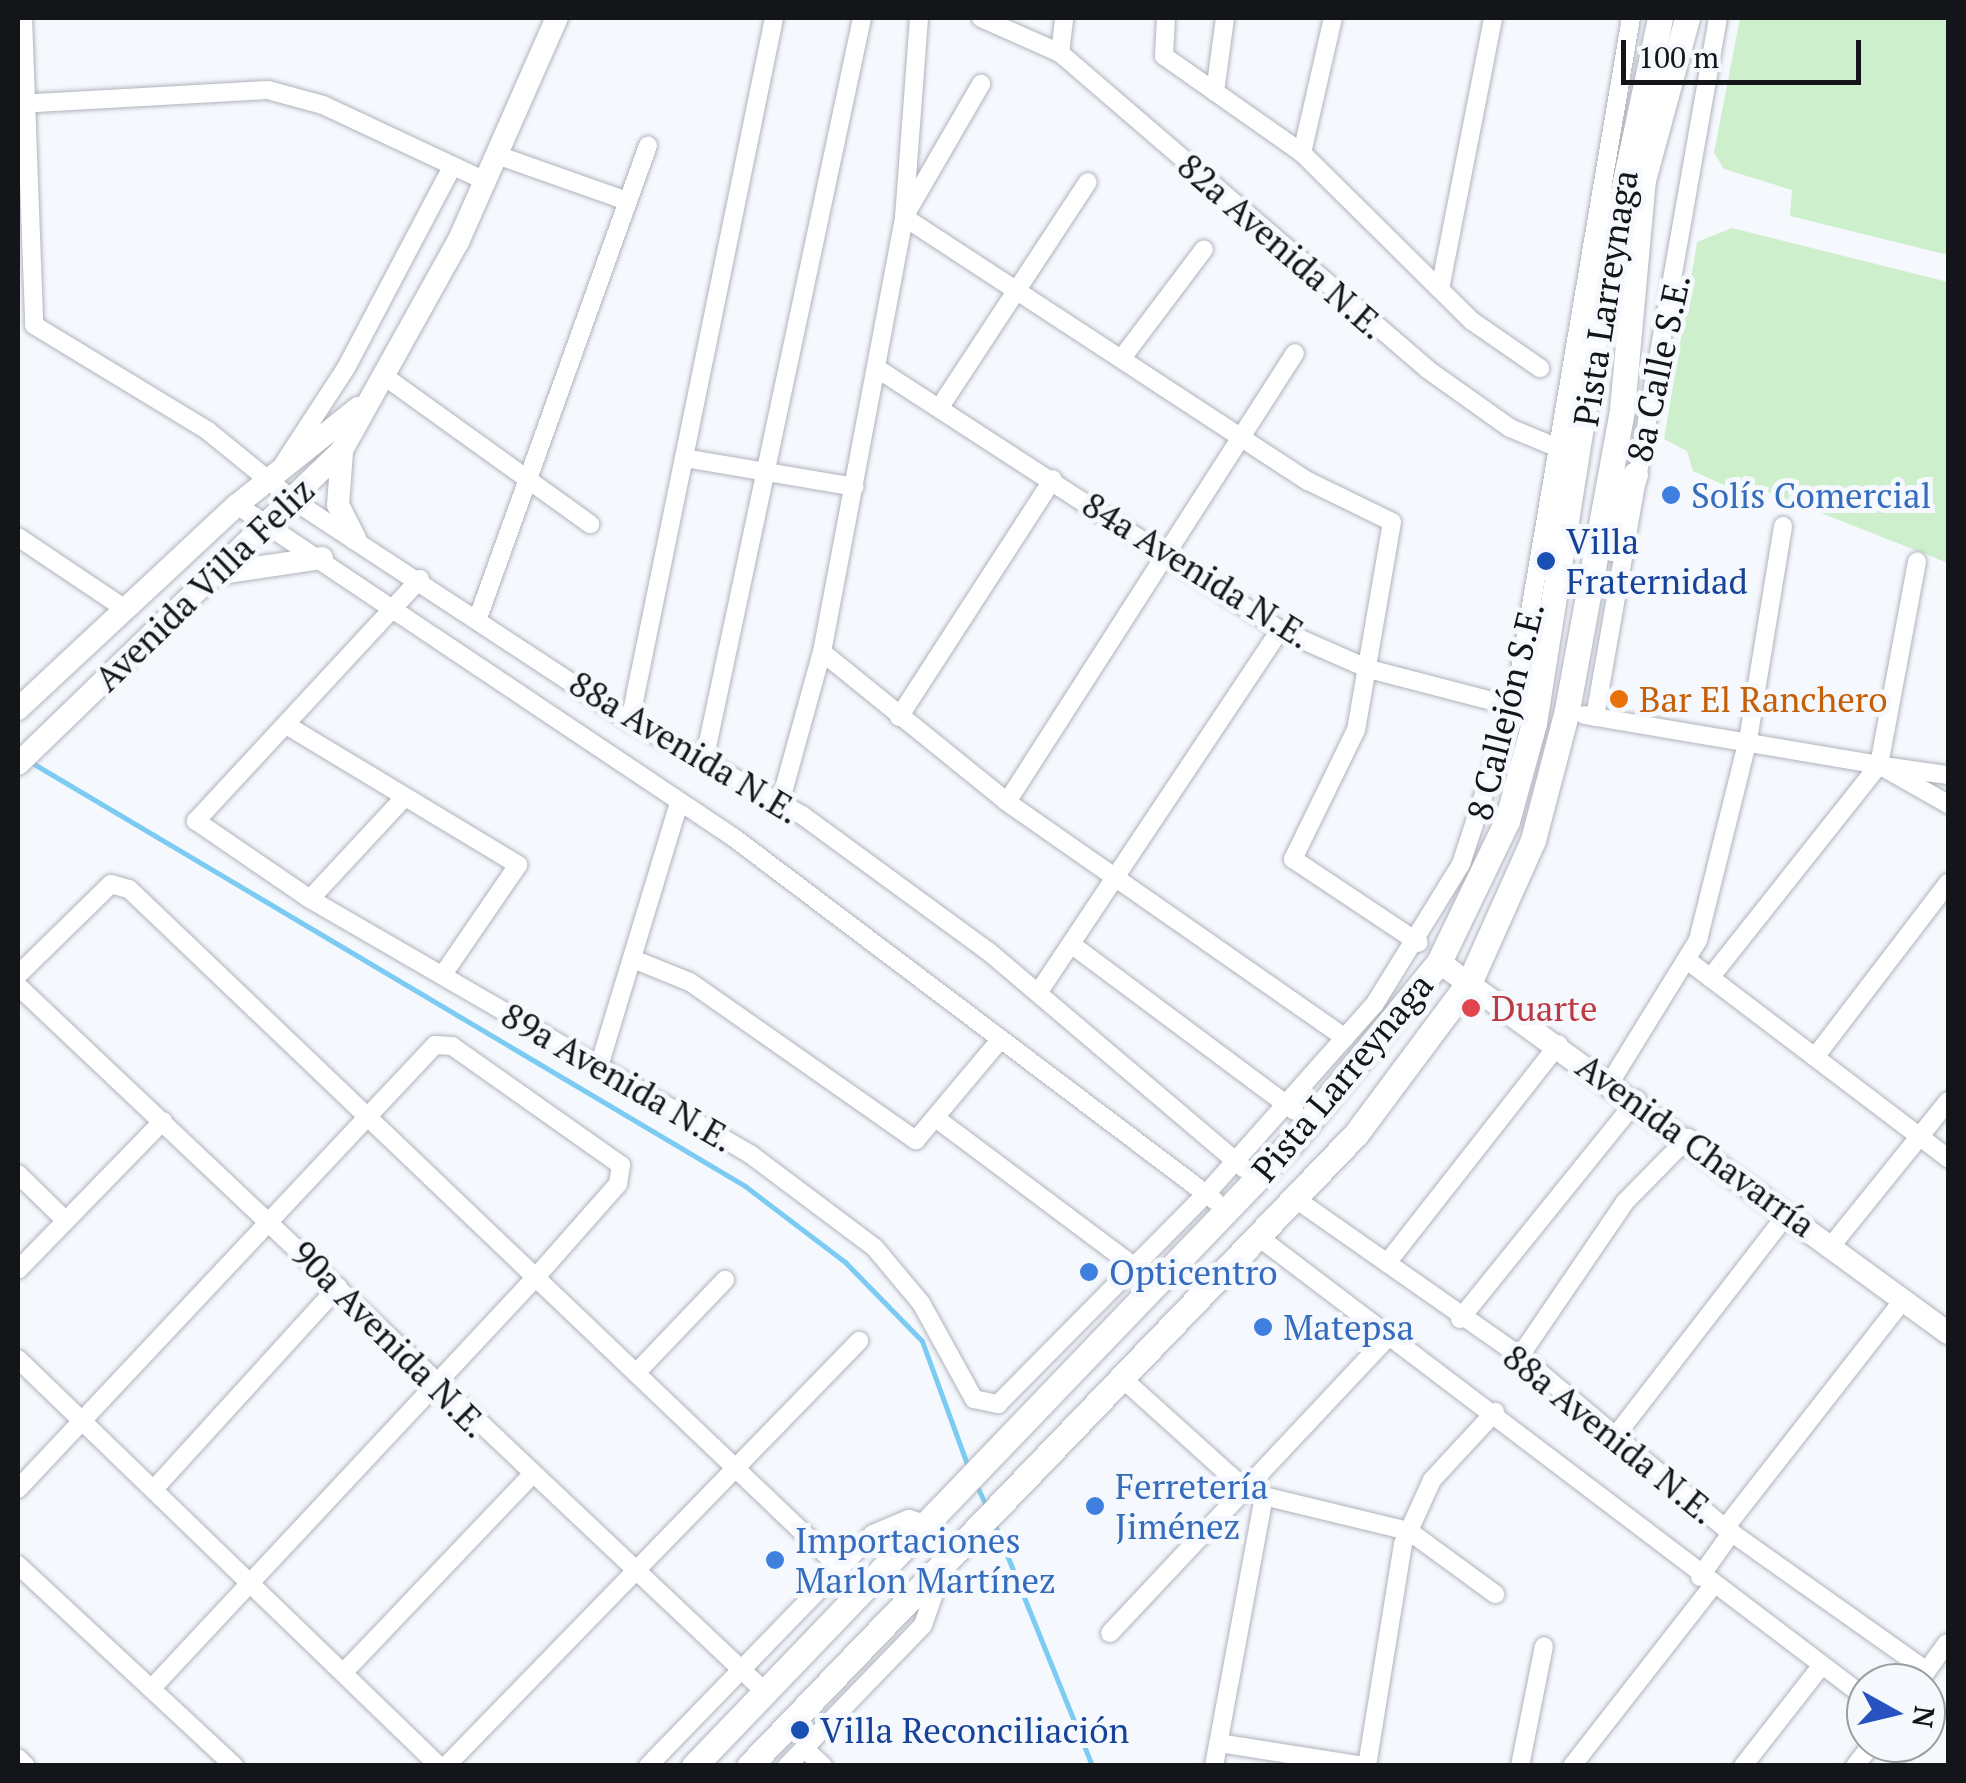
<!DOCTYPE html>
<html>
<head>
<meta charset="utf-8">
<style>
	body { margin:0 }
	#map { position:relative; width:1966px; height:1783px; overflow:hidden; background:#f5f8fd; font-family:"PT Serif",serif }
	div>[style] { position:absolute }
	.green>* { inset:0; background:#ceefcc }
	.stream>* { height:5px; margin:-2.5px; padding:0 2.5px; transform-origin:2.5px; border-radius:2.5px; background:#7ccbf3 }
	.roads { filter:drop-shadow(0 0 2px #afb3bc) drop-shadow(0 0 2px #afb3bc) }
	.minor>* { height:18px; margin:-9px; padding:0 9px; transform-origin:9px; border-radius:9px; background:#fff }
	.tertiary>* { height:22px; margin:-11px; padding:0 11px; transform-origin:11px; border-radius:11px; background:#fff }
	.secondary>* { height:25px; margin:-12.5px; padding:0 12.5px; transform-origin:12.5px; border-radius:12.5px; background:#fff }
	.dots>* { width:28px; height:28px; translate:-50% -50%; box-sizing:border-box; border:5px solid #f5f8fd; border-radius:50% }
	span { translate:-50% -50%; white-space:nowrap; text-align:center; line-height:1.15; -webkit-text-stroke:10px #f5f8fd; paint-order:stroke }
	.street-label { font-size:35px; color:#131518 }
	.shop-label { font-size:35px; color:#366cbe }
	.left { translate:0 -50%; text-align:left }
	.transit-label { font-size:35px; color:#164399 }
	.food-label { font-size:35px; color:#c56008 }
	.health-label { font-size:35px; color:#be3a42 }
	.frame { position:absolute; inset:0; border:20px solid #131518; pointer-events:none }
	.north { position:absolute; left:1846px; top:1663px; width:100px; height:100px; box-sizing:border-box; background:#f5f8fd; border:2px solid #9b9da1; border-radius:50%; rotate:98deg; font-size:28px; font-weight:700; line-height:40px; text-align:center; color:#131518 }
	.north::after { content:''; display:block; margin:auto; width:35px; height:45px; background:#2752c1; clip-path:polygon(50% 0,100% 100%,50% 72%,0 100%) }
	.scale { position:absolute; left:1621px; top:40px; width:240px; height:45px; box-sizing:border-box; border:5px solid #131518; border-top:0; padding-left:12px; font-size:30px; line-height:35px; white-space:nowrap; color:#131518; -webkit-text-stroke:8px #f5f8fd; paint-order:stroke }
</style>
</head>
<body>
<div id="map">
	<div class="green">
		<i style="clip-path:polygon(1740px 18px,1948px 18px,1948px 255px,1790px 216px,1792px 190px,1724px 169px,1714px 153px)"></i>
		<i style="clip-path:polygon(1732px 228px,1948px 282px,1948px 563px,1755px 487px,1724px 485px,1693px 471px,1687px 451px,1664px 439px,1697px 242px)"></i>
	</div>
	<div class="stream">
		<i style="left:29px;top:761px;width:833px;rotate:30.69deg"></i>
		<i style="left:745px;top:1186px;width:126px;rotate:37.2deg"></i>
		<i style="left:845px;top:1262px;width:110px;rotate:45.7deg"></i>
		<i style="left:922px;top:1341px;width:134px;rotate:69.9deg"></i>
		<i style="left:975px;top:1482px;width:29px;rotate:65deg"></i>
		<i style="left:994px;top:1523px;width:262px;rotate:68deg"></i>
	</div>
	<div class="roads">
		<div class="minor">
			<i style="left:23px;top:18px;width:307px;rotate:87.9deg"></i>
			<i style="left:34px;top:325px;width:204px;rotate:31.3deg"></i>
			<i style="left:208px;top:431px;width:109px;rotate:39.1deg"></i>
			<i style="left:293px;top:500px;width:403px;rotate:33.3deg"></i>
			<i style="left:630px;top:721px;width:196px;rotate:28.7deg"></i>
			<i style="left:802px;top:815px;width:230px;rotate:36.2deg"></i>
			<i style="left:988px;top:951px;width:337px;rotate:40.3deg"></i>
			<i style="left:919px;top:18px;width:200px;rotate:94.3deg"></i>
			<i style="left:904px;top:217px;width:154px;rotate:-59.9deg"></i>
			<i style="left:981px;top:18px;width:86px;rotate:23.9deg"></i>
			<i style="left:1060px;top:53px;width:484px;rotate:40.7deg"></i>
			<i style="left:1427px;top:369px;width:102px;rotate:35.4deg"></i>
			<i style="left:1510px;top:428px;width:52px;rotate:22.6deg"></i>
			<i style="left:1166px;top:18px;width:38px;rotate:93deg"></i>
			<i style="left:1164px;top:56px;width:169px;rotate:35.1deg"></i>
			<i style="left:1302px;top:153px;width:239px;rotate:44.7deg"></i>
			<i style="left:1472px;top:321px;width:83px;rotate:34.7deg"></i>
			<i style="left:1060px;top:53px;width:35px;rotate:-83deg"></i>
			<i style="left:1215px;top:92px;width:75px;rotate:-82.3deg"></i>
			<i style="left:18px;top:104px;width:250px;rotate:-3.2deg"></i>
			<i style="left:268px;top:90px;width:57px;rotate:15.3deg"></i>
			<i style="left:323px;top:105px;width:179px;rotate:25.1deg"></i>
			<i style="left:1302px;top:153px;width:139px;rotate:-77.1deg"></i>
			<i style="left:497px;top:155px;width:138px;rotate:19.5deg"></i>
			<i style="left:1440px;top:289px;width:276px;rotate:-78.9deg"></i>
			<i style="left:1122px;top:358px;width:136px;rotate:-53deg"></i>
			<i style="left:878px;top:369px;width:479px;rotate:33deg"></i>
			<i style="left:1280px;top:630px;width:97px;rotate:23.7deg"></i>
			<i style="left:1369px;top:669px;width:155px;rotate:14.6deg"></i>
			<i style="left:384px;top:376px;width:254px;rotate:35.7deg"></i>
			<i style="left:940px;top:407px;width:269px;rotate:-56.7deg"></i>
			<i style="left:684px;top:458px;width:173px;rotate:9.6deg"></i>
			<i style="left:284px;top:463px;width:113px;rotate:-56.9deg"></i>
			<i style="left:346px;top:368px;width:227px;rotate:-62.2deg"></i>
			<i style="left:237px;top:505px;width:597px;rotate:33.8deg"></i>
			<i style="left:733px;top:837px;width:603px;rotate:37.04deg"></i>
			<i style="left:18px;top:537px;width:129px;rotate:33.9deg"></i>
			<i style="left:420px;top:579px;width:330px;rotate:132.8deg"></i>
			<i style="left:196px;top:821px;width:138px;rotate:34.4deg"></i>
			<i style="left:310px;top:899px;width:509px;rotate:30.09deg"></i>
			<i style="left:750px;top:1154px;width:156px;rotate:36.9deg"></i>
			<i style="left:875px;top:1248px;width:72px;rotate:50.1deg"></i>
			<i style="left:921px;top:1303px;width:110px;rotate:61.1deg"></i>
			<i style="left:974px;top:1399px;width:25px;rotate:12deg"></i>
			<i style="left:998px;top:1404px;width:296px;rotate:-45.3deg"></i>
			<i style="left:1206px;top:1194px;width:253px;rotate:-48.4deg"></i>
			<i style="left:1374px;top:1005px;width:166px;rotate:-58.3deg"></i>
			<i style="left:1461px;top:864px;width:173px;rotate:-71.8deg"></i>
			<i style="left:1515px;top:700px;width:692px;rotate:-80.35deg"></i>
			<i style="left:479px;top:615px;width:499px;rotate:-70.2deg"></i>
			<i style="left:822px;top:652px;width:238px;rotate:39deg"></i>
			<i style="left:1007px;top:802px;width:412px;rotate:34.9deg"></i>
			<i style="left:1584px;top:715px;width:299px;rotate:9.6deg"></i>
			<i style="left:1879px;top:765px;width:79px;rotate:29.5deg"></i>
			<i style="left:899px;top:717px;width:283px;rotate:-57.1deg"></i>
			<i style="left:1595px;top:717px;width:710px;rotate:-80.02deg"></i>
			<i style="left:630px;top:721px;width:718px;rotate:-78.42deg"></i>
			<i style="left:288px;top:726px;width:269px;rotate:31.1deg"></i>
			<i style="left:518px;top:865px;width:131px;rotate:124.4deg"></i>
			<i style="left:704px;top:761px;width:760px;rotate:-77.99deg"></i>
			<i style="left:1890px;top:767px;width:59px;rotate:7.9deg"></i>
			<i style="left:1007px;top:802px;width:533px;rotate:-57.32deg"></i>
			<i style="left:780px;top:803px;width:157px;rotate:-74.5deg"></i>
			<i style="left:822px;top:652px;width:443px;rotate:-79.3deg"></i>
			<i style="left:904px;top:217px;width:483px;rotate:33.2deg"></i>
			<i style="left:1308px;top:481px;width:93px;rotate:26deg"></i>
			<i style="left:1392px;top:522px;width:211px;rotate:99.8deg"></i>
			<i style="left:1356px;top:730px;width:144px;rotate:116deg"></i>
			<i style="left:1293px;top:859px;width:151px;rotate:33.7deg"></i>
			<i style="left:310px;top:899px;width:138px;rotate:-47.1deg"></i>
			<i style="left:1071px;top:944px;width:279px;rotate:36.7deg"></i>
			<i style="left:633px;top:959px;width:61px;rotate:22deg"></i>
			<i style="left:690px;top:982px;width:276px;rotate:35deg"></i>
			<i style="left:916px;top:1140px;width:129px;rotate:-50deg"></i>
			<i style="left:1687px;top:960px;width:328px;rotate:37.2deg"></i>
			<i style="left:18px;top:975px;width:130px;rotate:-44.4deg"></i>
			<i style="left:111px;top:884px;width:19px;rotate:16deg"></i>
			<i style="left:129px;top:889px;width:982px;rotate:43.68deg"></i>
			<i style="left:1710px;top:978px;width:272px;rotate:-51.6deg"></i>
			<i style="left:1879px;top:765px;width:207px;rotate:-79.4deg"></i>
			<i style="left:18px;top:986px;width:1026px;rotate:43.38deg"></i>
			<i style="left:1038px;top:993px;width:436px;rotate:-56.3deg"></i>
			<i style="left:1815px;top:1057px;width:219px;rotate:-52.6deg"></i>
			<i style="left:600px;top:1063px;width:272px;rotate:-73.1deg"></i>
			<i style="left:1611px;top:1081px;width:166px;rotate:-58.3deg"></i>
			<i style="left:1698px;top:940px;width:206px;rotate:-76deg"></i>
			<i style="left:1748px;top:740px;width:217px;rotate:-80.7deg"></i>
			<i style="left:937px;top:1119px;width:247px;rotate:36.8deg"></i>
			<i style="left:18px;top:1174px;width:66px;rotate:44.4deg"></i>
			<i style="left:1293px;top:1197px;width:277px;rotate:35deg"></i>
			<i style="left:1520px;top:1356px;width:268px;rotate:40deg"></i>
			<i style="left:1725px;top:1528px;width:247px;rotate:35.3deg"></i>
			<i style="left:1256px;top:1235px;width:766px;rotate:37.2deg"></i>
			<i style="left:1832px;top:1245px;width:185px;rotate:-51.1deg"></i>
			<i style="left:1387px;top:1263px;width:278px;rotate:-51.9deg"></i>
			<i style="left:18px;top:1270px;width:208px;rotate:-45.8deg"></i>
			<i style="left:1460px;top:1319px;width:282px;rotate:-51.1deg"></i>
			<i style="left:1520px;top:1356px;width:186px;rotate:-55.7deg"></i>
			<i style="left:1625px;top:1202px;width:90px;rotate:-45.5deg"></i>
			<i style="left:18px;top:1359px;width:586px;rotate:44.03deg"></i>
			<i style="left:636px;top:1373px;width:129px;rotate:-46.3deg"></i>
			<i style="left:1123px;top:1379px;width:149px;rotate:42deg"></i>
			<i style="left:1234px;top:1479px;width:34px;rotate:30deg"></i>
			<i style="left:1264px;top:1496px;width:149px;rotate:13.6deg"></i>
			<i style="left:1409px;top:1531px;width:107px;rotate:36.2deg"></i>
			<i style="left:1617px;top:1434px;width:279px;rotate:-52.3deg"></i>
			<i style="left:155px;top:1488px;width:272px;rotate:-47.7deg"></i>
			<i style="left:18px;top:1489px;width:609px;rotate:-46.8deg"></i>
			<i style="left:435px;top:1045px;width:17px;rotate:3deg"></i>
			<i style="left:452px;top:1046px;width:207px;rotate:35.2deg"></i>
			<i style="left:621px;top:1165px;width:19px;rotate:99deg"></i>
			<i style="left:618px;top:1184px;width:125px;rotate:131.4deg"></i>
			<i style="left:535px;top:1278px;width:561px;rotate:133.05deg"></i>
			<i style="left:1725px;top:1528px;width:289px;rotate:-52deg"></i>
			<i style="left:18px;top:1565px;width:295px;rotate:42.9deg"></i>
			<i style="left:1700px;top:1577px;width:55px;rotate:-54.6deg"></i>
			<i style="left:1110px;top:1633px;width:407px;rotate:-46.8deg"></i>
			<i style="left:344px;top:1672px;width:268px;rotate:-46.4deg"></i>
			<i style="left:1918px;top:1683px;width:49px;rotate:-54.1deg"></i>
			<i style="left:1219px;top:1743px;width:147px;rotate:9deg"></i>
			<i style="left:805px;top:1749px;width:25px;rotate:43deg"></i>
			<i style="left:18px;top:1758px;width:11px;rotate:45deg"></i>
			<i style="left:446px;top:1766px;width:593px;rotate:-45.82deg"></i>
			<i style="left:648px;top:1766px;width:323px;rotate:-45.9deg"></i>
			<i style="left:873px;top:1534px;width:39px;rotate:-23deg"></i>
			<i style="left:909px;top:1519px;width:17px;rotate:17deg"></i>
			<i style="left:787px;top:1766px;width:196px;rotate:-46deg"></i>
			<i style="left:923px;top:1625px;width:64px;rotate:-70.7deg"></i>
			<i style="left:1214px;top:1766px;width:275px;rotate:-79.5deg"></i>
			<i style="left:1367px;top:1766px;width:225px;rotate:-80.8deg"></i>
			<i style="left:1403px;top:1544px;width:70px;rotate:-65.6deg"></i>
			<i style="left:1432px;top:1480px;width:93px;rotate:-47.2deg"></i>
			<i style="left:1520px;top:1766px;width:122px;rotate:-78.7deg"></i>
			<i style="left:1572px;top:1766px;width:226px;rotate:-52deg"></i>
			<i style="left:1743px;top:1766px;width:127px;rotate:-52deg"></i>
			<i style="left:1855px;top:1766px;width:29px;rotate:-52deg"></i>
		</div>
		<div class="tertiary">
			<i style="left:342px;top:452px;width:53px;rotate:94.3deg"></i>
			<i style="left:338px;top:505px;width:38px;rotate:63deg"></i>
			<i style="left:221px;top:573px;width:102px;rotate:-8.4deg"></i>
			<i style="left:18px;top:709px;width:299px;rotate:-43deg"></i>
			<i style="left:237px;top:505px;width:155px;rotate:-38.7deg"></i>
			<i style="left:18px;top:764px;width:451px;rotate:-44.1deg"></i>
			<i style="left:342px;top:450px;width:238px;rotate:-60.9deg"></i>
			<i style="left:458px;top:242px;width:245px;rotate:-66.2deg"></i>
			<i style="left:1439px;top:962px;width:630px;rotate:36.09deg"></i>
		</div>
		<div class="secondary">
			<i style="left:1612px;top:548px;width:77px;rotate:-72.7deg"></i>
			<i style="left:694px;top:1766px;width:866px;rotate:-46.22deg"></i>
			<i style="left:1293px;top:1141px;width:231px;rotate:-50.8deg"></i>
			<i style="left:1439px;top:962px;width:157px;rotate:-64.3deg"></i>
			<i style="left:1507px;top:821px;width:102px;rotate:-74.6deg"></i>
			<i style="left:1534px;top:723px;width:454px;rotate:-81deg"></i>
			<i style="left:1605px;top:275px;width:263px;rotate:-77.9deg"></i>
			<i style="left:749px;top:1766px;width:876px;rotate:-46.16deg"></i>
			<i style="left:1356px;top:1134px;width:191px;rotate:-53.3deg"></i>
			<i style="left:1470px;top:981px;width:154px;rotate:-65.9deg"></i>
			<i style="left:1533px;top:840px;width:134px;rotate:-75.3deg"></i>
			<i style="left:1567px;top:710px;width:306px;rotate:-79.6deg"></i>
			<i style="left:1622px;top:409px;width:230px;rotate:-84.8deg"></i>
			<i style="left:1643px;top:180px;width:168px;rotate:-74.8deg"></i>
		</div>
	</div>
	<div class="dots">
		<i style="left:1671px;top:495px;background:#3f7fe0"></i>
		<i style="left:1546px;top:561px;background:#1a4fb4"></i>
		<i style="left:1619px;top:699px;background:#e8710a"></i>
		<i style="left:1471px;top:1008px;background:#e0444e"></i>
		<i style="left:1089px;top:1272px;background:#3f7fe0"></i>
		<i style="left:1263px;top:1327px;background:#3f7fe0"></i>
		<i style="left:1095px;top:1506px;background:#3f7fe0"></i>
		<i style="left:775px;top:1560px;background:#3f7fe0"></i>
		<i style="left:800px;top:1730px;background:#1a4fb4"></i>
	</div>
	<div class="street-label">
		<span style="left:1282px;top:246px;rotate:41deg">82a Avenida N.E.</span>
		<span style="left:1605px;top:298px;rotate:-81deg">Pista Larreynaga</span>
		<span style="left:1658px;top:368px;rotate:-78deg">8a Calle S.E.</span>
		<span style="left:1197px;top:570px;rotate:32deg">84a Avenida N.E.</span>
		<span style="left:204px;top:584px;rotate:-44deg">Avenida Villa Feliz</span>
		<span style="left:1505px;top:711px;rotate:-76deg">8 Callejón S.E.</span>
		<span style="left:685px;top:747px;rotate:31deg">88a Avenida N.E.</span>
		<span style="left:618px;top:1077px;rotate:30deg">89a Avenida N.E.</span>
		<span style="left:1342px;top:1077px;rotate:-50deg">Pista Larreynaga</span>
		<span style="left:1696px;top:1145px;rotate:36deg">Avenida Chavarría</span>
		<span style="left:390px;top:1339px;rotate:45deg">90a Avenida N.E.</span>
		<span style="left:1610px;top:1434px;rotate:39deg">88a Avenida N.E.</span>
	</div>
	<div class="shop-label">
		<span class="left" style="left:1691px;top:495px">Solís Comercial</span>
		<span class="left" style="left:1109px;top:1272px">Opticentro</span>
		<span class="left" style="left:1283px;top:1327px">Matepsa</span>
		<span class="left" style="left:1115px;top:1506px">Ferretería<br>Jiménez</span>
		<span class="left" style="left:795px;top:1560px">Importaciones<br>Marlon Martínez</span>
	</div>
	<div class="transit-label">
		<span class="left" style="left:1566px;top:561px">Villa<br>Fraternidad</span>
		<span class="left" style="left:820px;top:1730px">Villa Reconciliación</span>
	</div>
	<div class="food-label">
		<span class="left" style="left:1639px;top:699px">Bar El Ranchero</span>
	</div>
	<div class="health-label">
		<span class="left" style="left:1491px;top:1008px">Duarte</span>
	</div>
	<div class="frame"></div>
	<div class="north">N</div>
	<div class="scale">100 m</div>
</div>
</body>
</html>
